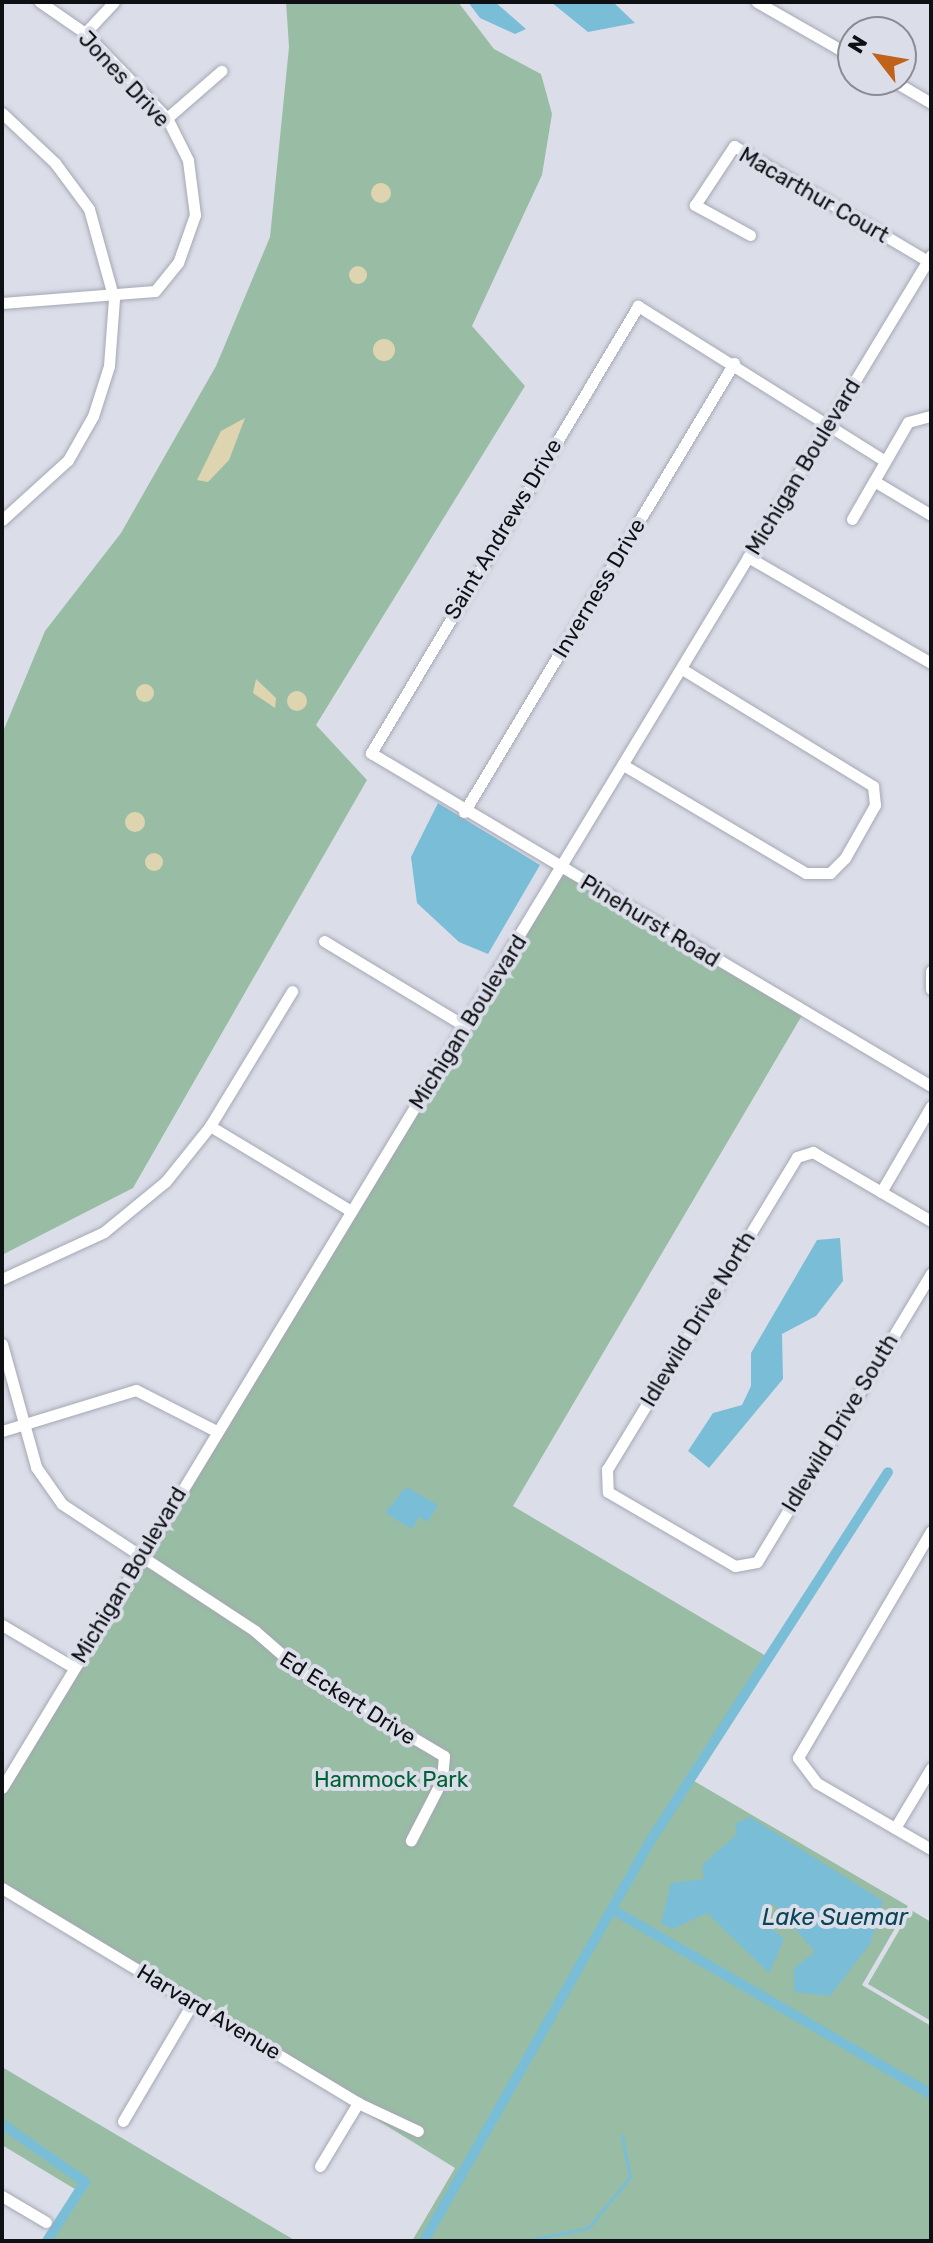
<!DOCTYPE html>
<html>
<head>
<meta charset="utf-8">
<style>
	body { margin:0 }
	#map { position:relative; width:933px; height:2243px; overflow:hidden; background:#dbdee9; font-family:Rubik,sans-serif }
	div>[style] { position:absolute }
	.green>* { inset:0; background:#99bda4 }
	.sand>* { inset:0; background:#ded5b0 }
	.round { border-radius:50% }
	.water>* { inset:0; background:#79bdd7 }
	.stream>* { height:3px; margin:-1.5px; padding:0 1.5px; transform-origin:1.5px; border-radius:1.5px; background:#79bdd7 }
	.canal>* { height:10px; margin:-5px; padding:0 5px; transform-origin:5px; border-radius:5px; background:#79bdd7 }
	.roads { filter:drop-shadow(0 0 2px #a5a8b3) drop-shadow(0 0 2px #a5a8b3) }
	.minor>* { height:11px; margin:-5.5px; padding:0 5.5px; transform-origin:5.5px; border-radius:5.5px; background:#fff }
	span { translate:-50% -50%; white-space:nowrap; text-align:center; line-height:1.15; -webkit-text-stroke:8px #dbdee9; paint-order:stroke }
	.street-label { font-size:22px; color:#0f1014 }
	.park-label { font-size:22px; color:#006135 }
	.water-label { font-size:24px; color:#084557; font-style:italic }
	.frame { position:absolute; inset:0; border:4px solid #0f1014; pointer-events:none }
	.north { position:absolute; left:837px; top:16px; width:80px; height:80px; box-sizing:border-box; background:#dbdee9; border:2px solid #898c94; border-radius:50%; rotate:301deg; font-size:22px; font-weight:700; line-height:32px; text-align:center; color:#0f1014 }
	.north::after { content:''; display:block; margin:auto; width:28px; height:36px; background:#c1621a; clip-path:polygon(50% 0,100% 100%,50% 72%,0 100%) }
</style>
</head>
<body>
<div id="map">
	<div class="green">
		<i style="clip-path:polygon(286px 2px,458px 2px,494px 49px,541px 74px,552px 114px,542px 175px,472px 326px,525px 386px,316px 725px,367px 780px,133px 1188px,2px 1255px,2px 734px,45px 631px,121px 533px,216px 366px,270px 237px,289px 47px)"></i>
		<i style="clip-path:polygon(563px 868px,804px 1012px,513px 1506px,771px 1659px,694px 1781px,908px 1906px,862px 1985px,931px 2026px,931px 2241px,412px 2241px,455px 2168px,2px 1888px,2px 1788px)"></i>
		<i style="clip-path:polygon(911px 1910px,931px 1922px,931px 2021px,868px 1984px)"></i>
		<i style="clip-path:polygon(2px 2067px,296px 2241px,47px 2241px,78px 2191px,2px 2145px)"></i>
	</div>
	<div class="sand">
		<i class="round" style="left:371px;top:183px;width:20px;height:20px"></i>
		<i class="round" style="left:349px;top:266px;width:18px;height:18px"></i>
		<i class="round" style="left:373px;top:339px;width:22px;height:22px"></i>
		<i style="clip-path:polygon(245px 418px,229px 460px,208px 482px,197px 480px,221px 431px)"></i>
		<i style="clip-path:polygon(256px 679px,276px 698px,275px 708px,253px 693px)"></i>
		<i class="round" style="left:136px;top:684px;width:18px;height:18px"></i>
		<i class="round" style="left:287px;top:691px;width:20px;height:20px"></i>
		<i class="round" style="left:125px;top:812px;width:20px;height:20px"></i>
		<i class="round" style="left:145px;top:853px;width:18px;height:18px"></i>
	</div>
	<div class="water">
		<i style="clip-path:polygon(468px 2px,495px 2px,526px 29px,515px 34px,480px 18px)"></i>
		<i style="clip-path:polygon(551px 2px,613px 2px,635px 23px,588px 32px)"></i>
		<i style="clip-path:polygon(438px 803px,540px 865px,488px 954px,459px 942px,417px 903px,411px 857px)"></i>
		<i style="clip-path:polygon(840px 1238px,843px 1281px,816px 1316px,782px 1334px,783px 1379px,709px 1468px,688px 1451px,713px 1413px,742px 1405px,751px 1386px,751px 1353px,817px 1240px)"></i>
		<i style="clip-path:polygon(406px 1487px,438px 1505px,428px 1522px,419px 1517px,412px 1529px,385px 1513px)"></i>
		<i style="clip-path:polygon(750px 1817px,883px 1901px,870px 1944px,830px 1996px,794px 1992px,794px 1968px,815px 1952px,773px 1903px,760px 1917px,784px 1939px,769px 1973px,707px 1913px,672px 1929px,661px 1923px,671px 1883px,704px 1879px,702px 1865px,737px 1834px,735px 1824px)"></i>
	</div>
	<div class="stream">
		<i style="left:524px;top:2241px;width:65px;rotate:-11.5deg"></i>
		<i style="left:588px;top:2228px;width:66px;rotate:-50.5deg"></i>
		<i style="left:630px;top:2177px;width:42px;rotate:-101deg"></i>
	</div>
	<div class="canal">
		<i style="left:615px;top:1911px;width:365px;rotate:30.1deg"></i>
		<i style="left:2px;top:2124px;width:101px;rotate:34.9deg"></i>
		<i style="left:85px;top:2182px;width:70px;rotate:122.8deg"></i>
		<i style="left:424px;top:2241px;width:457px;rotate:-60.5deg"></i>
		<i style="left:649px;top:1843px;width:441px;rotate:-57.2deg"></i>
	</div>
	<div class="roads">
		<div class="minor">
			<i style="left:757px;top:2px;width:111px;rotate:29.8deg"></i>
			<i style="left:85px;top:33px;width:42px;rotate:-46.9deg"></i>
			<i style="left:892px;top:80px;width:45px;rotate:30.5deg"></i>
			<i style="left:2px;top:113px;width:73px;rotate:43.3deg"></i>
			<i style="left:55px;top:163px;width:57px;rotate:53.5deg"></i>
			<i style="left:89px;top:209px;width:93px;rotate:74.5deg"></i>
			<i style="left:114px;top:299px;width:67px;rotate:94.3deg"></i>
			<i style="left:109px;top:366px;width:52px;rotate:107.7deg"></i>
			<i style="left:93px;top:416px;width:51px;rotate:119.6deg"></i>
			<i style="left:68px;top:460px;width:89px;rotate:137.7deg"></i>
			<i style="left:167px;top:118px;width:72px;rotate:-41deg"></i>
			<i style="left:750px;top:235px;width:63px;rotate:-151.4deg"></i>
			<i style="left:695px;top:205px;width:71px;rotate:-56.5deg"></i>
			<i style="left:734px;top:146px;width:226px;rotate:30.7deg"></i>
			<i style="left:2px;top:303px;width:153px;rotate:-4.5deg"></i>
			<i style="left:155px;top:291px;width:36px;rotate:-51deg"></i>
			<i style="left:178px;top:263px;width:51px;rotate:-70.5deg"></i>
			<i style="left:195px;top:215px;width:55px;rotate:-97.3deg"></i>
			<i style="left:188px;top:160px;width:47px;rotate:-116.6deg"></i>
			<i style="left:167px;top:118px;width:118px;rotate:-134deg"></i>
			<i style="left:85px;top:33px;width:55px;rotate:-145.4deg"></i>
			<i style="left:885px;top:461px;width:292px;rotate:-147.9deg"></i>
			<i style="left:638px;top:306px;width:521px;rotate:120.85deg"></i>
			<i style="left:371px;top:753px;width:652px;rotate:30.74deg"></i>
			<i style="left:874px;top:481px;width:66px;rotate:30.8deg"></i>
			<i style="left:852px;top:519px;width:112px;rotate:-60deg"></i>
			<i style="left:908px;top:422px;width:24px;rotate:-15deg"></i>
			<i style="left:748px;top:557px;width:211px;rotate:30.1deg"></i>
			<i style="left:625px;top:766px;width:210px;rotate:30.6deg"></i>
			<i style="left:806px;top:873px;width:24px"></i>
			<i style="left:830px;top:873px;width:21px;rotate:-45deg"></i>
			<i style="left:845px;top:858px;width:61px;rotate:-60.5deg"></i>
			<i style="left:875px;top:805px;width:19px;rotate:-96deg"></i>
			<i style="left:873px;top:786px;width:224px;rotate:-148.5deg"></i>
			<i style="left:464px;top:812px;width:524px;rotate:-58.98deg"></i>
			<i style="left:324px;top:941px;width:165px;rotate:31.1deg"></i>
			<i style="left:931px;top:971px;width:18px;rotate:90deg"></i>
			<i style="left:210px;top:1126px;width:165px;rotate:31.1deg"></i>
			<i style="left:881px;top:1192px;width:99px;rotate:-59.8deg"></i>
			<i style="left:931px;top:1221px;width:137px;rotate:-149.7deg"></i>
			<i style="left:813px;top:1152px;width:17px;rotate:163deg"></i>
			<i style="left:797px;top:1157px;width:365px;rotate:121.3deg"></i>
			<i style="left:607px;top:1469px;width:23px;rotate:88deg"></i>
			<i style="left:608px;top:1492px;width:147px;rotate:30.2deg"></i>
			<i style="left:735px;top:1566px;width:22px;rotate:-10deg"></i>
			<i style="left:757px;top:1562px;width:337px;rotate:-58.9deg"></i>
			<i style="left:2px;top:1279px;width:112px;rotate:-24.7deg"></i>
			<i style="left:104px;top:1232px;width:80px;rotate:-39.4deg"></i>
			<i style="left:166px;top:1181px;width:70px;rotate:-51.3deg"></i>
			<i style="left:210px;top:1126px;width:158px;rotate:-58.7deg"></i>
			<i style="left:2px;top:1344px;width:128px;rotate:74.5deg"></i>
			<i style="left:36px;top:1467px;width:45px;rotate:54.9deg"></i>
			<i style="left:62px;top:1504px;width:231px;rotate:33.3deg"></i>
			<i style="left:255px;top:1631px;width:62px;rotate:41.1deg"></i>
			<i style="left:302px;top:1672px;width:165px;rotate:30.6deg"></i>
			<i style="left:444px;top:1756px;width:24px;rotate:95deg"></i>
			<i style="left:442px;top:1780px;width:68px;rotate:117.3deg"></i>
			<i style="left:2px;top:1431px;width:140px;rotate:-17deg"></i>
			<i style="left:136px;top:1390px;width:90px;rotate:27.1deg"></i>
			<i style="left:931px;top:1531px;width:263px;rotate:120.4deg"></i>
			<i style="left:798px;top:1758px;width:31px;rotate:53deg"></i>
			<i style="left:817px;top:1783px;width:132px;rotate:30.1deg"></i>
			<i style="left:2px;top:1625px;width:82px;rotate:30.6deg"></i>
			<i style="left:2px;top:1788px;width:1793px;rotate:-58.78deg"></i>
			<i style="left:895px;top:1828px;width:70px;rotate:-59deg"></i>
			<i style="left:2px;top:1888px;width:416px;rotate:31.1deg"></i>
			<i style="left:358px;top:2103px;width:66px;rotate:25deg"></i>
			<i style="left:123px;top:2121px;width:138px;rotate:-59.5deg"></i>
			<i style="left:320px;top:2166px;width:74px;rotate:-58.9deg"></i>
			<i style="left:2px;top:2196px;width:51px;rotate:30.6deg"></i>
		</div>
	</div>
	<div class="street-label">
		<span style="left:124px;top:79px;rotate:47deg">Jones Drive</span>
		<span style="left:814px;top:195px;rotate:30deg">Macarthur Court</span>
		<span style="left:803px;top:467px;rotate:-59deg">Michigan Boulevard</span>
		<span style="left:503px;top:529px;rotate:-59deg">Saint Andrews Drive</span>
		<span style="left:599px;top:588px;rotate:-59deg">Inverness Drive</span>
		<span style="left:650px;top:921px;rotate:31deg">Pinehurst Road</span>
		<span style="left:468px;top:1022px;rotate:-58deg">Michigan Boulevard</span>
		<span style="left:698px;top:1319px;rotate:-59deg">Idlewild Drive North</span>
		<span style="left:840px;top:1423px;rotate:-59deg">Idlewild Drive South</span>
		<span style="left:129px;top:1575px;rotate:-59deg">Michigan Boulevard</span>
		<span style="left:348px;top:1698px;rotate:32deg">Ed Eckert Drive</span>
		<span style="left:209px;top:2012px;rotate:31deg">Harvard Avenue</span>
	</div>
	<div class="park-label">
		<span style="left:391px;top:1780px">Hammock Park</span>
	</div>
	<div class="water-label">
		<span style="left:835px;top:1918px">Lake Suemar</span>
	</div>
	<div class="frame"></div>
	<div class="north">N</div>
</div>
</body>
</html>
